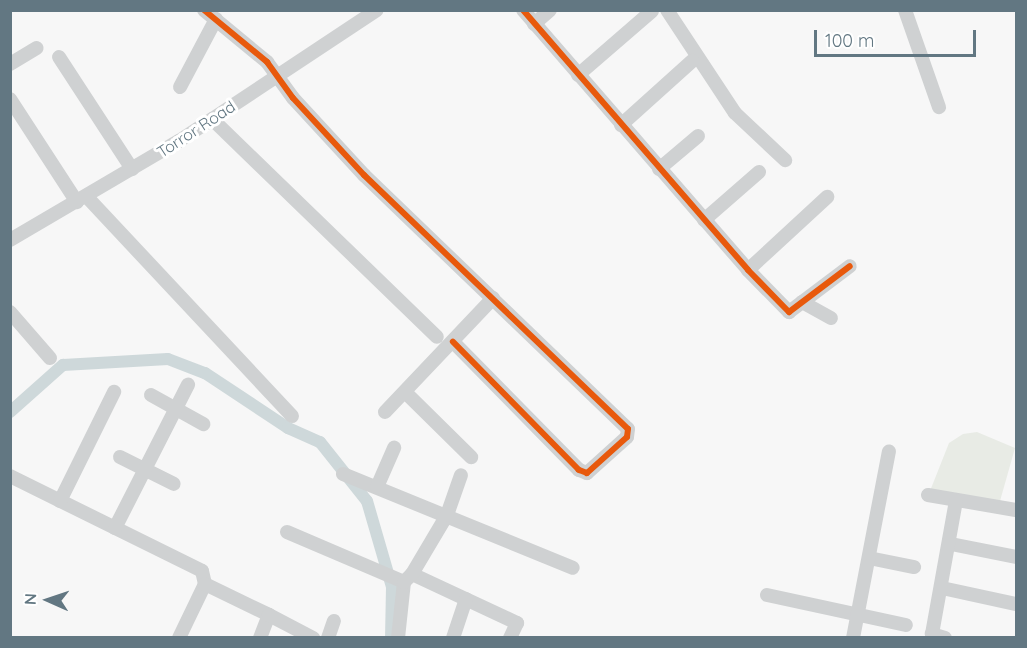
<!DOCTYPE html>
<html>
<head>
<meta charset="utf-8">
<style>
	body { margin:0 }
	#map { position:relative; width:1027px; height:648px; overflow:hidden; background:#f7f7f7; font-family:Quicksand,sans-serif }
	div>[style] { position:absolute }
	.green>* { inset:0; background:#e8ebe5 }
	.canal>* { height:12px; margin:-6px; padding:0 6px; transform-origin:6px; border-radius:6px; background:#ced8da }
	.minor>* { height:14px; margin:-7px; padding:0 7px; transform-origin:7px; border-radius:7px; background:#cfd1d2 }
	.cycleway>* { height:6px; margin:-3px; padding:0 3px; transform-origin:3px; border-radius:3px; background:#e8590c }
	span { translate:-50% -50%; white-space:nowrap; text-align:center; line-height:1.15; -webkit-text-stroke:6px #fff; paint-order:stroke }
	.street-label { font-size:16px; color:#627782 }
	.frame { position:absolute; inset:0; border:12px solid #627782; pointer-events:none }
	.north { position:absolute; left:18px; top:570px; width:60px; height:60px; -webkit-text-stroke:4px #fff; paint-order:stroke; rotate:273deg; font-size:16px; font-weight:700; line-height:24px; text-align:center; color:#627782 }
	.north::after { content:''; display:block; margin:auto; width:21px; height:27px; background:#627782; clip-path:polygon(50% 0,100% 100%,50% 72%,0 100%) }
	.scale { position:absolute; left:814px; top:30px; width:162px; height:27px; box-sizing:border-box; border:3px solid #627782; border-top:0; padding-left:8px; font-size:18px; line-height:21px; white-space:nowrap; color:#627782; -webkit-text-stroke:4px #fff; paint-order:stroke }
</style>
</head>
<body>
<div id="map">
	<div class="green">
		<i style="clip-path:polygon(977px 432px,1015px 448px,1000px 501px,930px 491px,949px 443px,963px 434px)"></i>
	</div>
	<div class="canal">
		<i style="left:10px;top:412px;width:71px;rotate:-41.6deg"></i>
		<i style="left:63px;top:365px;width:105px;rotate:-3.3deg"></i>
		<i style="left:168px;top:359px;width:40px;rotate:21deg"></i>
		<i style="left:205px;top:373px;width:100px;rotate:33.5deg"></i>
		<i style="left:288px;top:428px;width:35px;rotate:24deg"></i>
		<i style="left:320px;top:442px;width:75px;rotate:51.5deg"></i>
		<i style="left:367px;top:501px;width:90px;rotate:73.8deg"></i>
		<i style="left:392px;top:587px;width:51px;rotate:91.1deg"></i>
	</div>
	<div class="minor">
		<i style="left:204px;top:10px;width:82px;rotate:39.5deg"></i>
		<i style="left:267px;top:62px;width:44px;rotate:54.2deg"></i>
		<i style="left:293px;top:98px;width:105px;rotate:47.3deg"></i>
		<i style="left:364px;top:175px;width:366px;rotate:43.9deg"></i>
		<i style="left:628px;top:429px;width:8px;rotate:97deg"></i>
		<i style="left:627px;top:437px;width:54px;rotate:138deg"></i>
		<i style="left:587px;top:473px;width:9px;rotate:-159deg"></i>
		<i style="left:579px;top:470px;width:180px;rotate:-134.5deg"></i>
		<i style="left:523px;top:10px;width:344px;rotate:49.1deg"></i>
		<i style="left:748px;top:270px;width:59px;rotate:45.7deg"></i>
		<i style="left:789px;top:312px;width:76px;rotate:-37deg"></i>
		<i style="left:667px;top:10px;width:123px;rotate:56.6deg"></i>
		<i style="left:735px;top:113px;width:69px;rotate:43.2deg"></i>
		<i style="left:905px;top:10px;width:103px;rotate:70.7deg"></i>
		<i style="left:534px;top:24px;width:21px;rotate:-41deg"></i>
		<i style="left:59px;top:57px;width:134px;rotate:56.9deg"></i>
		<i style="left:10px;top:64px;width:31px;rotate:-31deg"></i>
		<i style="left:578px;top:75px;width:98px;rotate:-40.9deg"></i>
		<i style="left:180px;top:87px;width:77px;rotate:-62.1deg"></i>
		<i style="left:10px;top:99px;width:123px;rotate:57deg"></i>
		<i style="left:212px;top:119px;width:313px;rotate:44.1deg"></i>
		<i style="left:621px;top:125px;width:96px;rotate:-42deg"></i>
		<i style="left:659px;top:169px;width:51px;rotate:-40.2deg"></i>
		<i style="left:87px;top:197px;width:300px;rotate:46.9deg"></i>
		<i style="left:704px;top:220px;width:73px;rotate:-41.1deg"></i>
		<i style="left:10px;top:240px;width:196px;rotate:-30.4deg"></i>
		<i style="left:179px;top:141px;width:237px;rotate:-33.5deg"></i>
		<i style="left:748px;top:270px;width:108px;rotate:-42.7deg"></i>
		<i style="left:802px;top:302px;width:33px;rotate:29deg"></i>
		<i style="left:10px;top:312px;width:61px;rotate:49deg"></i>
		<i style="left:405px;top:392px;width:93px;rotate:44.6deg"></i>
		<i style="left:151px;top:395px;width:60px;rotate:29.1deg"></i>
		<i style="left:385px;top:412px;width:157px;rotate:-46.5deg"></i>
		<i style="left:120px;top:457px;width:60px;rotate:26.6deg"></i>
		<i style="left:343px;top:474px;width:248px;rotate:22.2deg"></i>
		<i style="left:10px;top:476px;width:214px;rotate:26.3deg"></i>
		<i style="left:202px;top:571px;width:13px;rotate:77deg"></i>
		<i style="left:205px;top:584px;width:60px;rotate:115.7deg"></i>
		<i style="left:377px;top:487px;width:43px;rotate:-66.4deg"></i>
		<i style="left:928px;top:495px;width:89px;rotate:9.7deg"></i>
		<i style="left:60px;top:501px;width:122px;rotate:-63.6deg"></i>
		<i style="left:115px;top:528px;width:161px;rotate:-63deg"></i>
		<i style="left:287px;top:532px;width:127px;rotate:23.1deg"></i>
		<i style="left:951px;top:544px;width:66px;rotate:11.3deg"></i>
		<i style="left:869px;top:558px;width:46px;rotate:11.3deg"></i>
		<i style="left:412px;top:574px;width:116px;rotate:25deg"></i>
		<i style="left:517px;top:623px;width:17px;rotate:115deg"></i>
		<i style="left:205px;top:584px;width:71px;rotate:25.8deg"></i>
		<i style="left:942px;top:588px;width:76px;rotate:12.2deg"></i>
		<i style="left:767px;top:595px;width:142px;rotate:12.2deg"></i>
		<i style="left:260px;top:638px;width:25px;rotate:-69deg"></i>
		<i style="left:269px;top:615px;width:50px;rotate:27.6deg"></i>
		<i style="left:328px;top:638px;width:18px;rotate:-71deg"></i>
		<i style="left:398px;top:638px;width:56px;rotate:-83.9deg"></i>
		<i style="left:404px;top:582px;width:11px;rotate:-45deg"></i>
		<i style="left:412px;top:574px;width:69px;rotate:-59.3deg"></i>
		<i style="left:447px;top:515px;width:42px;rotate:-70.7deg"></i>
		<i style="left:453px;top:638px;width:41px;rotate:-71.6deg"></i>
		<i style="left:853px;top:638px;width:190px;rotate:-79.1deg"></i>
		<i style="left:945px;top:638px;width:14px;rotate:-163deg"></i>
		<i style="left:932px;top:634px;width:135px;rotate:-79.8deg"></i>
	</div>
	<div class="cycleway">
		<i style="left:204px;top:10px;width:82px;rotate:39.5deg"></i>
		<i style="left:267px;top:62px;width:44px;rotate:54.2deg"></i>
		<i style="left:293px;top:98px;width:105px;rotate:47.3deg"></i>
		<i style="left:364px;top:175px;width:366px;rotate:43.9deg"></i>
		<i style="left:628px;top:429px;width:8px;rotate:97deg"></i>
		<i style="left:627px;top:437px;width:54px;rotate:138deg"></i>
		<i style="left:587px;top:473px;width:9px;rotate:-159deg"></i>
		<i style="left:579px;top:470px;width:180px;rotate:-134.5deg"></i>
		<i style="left:523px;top:10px;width:344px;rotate:49.1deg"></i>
		<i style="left:748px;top:270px;width:59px;rotate:45.7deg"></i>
		<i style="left:789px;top:312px;width:76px;rotate:-37deg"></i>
	</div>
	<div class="street-label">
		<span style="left:196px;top:129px;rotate:-33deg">Torror Road</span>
	</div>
	<div class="frame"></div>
	<div class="north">N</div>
	<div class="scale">100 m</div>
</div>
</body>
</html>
